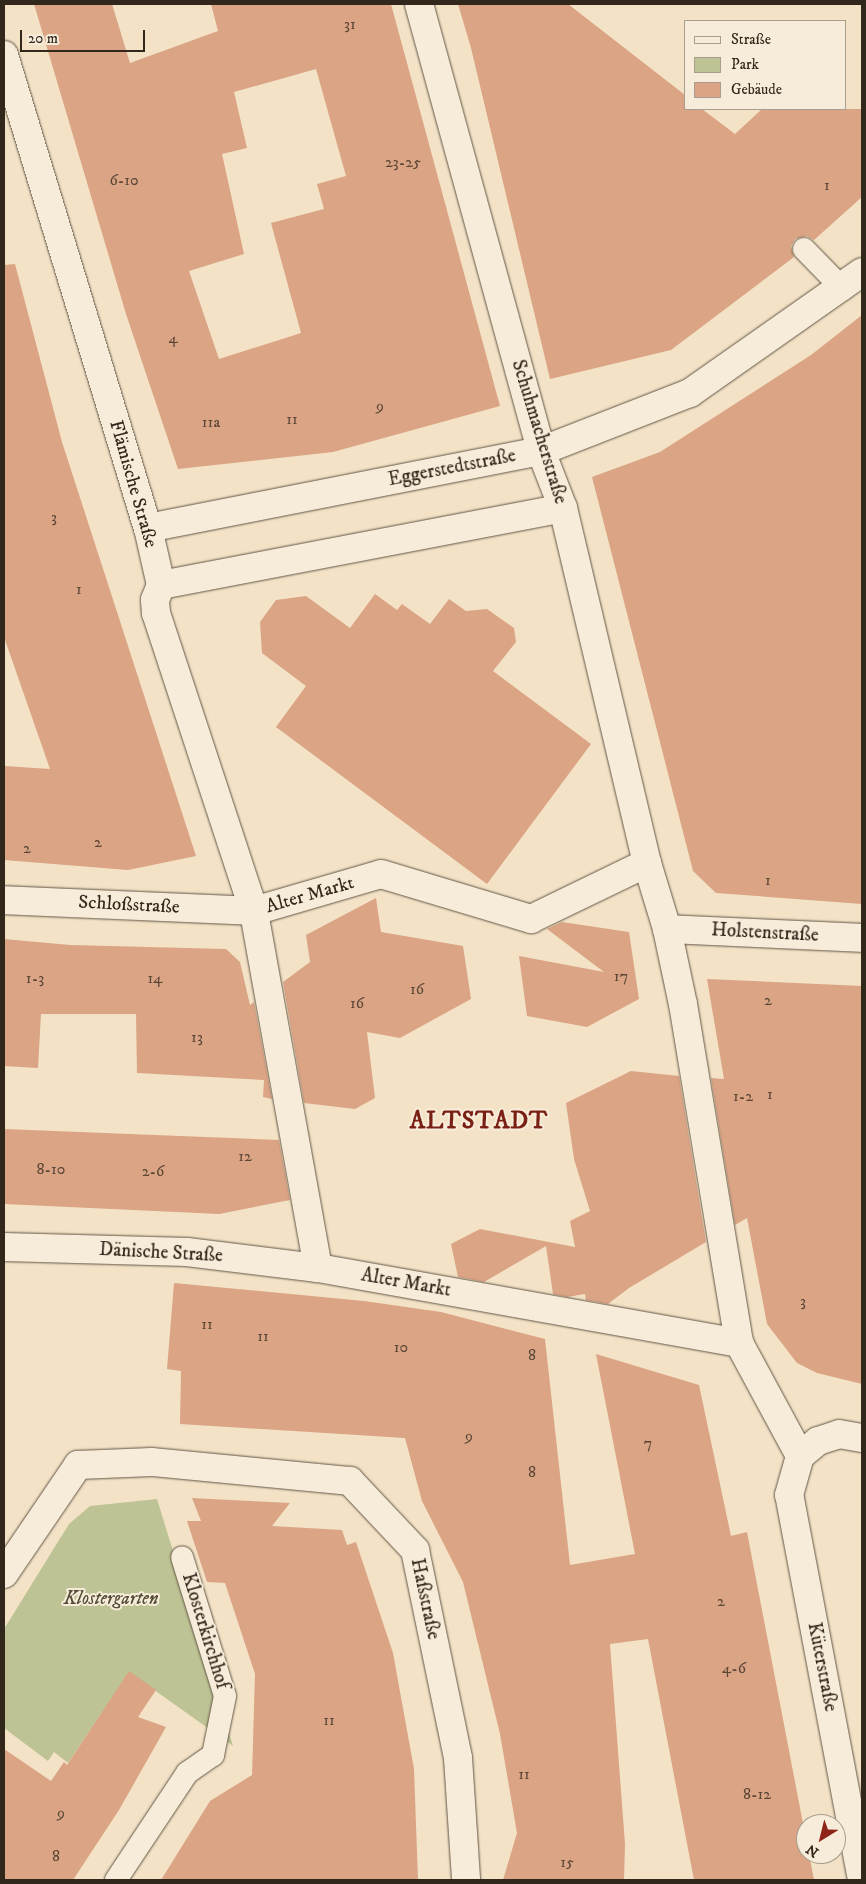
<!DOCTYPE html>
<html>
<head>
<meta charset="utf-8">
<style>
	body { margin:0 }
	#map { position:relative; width:866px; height:1884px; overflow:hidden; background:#f3e2c6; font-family:"IM FELL DW Pica",serif }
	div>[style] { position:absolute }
	.green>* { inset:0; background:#bdc394 }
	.building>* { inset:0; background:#daa485 }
	.roads { filter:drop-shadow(0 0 1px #625646) drop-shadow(0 0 1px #625646) }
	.lane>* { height:22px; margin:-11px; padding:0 11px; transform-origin:11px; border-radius:11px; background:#f7ecda }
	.street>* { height:28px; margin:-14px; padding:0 14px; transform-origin:14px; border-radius:14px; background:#f7ecda }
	span { translate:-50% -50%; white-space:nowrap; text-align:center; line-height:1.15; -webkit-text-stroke:4px #f7ecda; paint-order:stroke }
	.number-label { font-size:16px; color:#5b4636 }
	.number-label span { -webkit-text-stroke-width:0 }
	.street-label { font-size:19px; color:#31271b }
	.park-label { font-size:19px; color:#544e39; font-style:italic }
	.district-label { font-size:24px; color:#7a1f14; font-weight:700; letter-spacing:1px }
	.frame { position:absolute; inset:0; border:5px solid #31271b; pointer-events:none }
	.legend { position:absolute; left:684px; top:20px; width:162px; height:90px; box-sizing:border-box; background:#f7ecda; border:1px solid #a89d8e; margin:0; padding:6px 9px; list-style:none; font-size:15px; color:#31271b }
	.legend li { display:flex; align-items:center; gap:10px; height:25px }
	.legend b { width:25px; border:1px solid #a89d8e }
	.north { position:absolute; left:796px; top:1814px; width:50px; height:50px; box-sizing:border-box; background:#f7ecda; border:1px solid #a89d8e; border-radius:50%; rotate:216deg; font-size:14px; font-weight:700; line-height:20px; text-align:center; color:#31271b }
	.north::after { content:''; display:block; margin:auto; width:18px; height:22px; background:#8f2418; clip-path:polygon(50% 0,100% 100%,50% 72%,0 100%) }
	.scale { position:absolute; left:20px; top:30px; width:125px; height:22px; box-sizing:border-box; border:2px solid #31271b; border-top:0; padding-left:6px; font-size:15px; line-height:18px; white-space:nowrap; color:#31271b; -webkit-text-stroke:4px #f7ecda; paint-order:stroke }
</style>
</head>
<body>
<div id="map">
	<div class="green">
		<i style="clip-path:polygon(157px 1499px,233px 1746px,129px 1672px,68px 1763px,54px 1752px,48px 1761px,4px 1728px,4px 1629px,69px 1524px,90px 1506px)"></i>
	</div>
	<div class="building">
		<i style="clip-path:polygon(evenodd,34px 4px,112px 4px,130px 63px,218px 31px,211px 4px,391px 4px,500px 406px,333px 452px,178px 469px,126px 314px,34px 4px,316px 69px,346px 176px,317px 184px,324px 209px,271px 223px,301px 333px,219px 359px,189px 271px,244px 254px,222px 154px,247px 148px,234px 92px,316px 69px)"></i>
		<i style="clip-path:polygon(458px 4px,568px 4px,685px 95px,685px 109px,702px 109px,735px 134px,762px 109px,862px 109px,862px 197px,814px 240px,807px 236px,795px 239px,791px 246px,794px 257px,671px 350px,550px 379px,471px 48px)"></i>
		<i style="clip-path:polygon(15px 264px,62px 442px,196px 856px,128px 870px,4px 860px,4px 766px,50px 769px,4px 637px,4px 265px)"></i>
		<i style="clip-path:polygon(862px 315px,862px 904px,716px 893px,693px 871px,592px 477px,660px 452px,811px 355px)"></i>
		<i style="clip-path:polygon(375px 594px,397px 610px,402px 604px,430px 624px,449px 599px,466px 611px,487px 609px,514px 628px,516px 642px,493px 671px,591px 744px,487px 884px,276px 727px,306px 686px,262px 653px,260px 622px,276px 600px,306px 596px,350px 628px)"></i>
		<i style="clip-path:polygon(376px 898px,381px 932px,463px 946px,471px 999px,400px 1038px,367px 1032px,375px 1098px,355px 1109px,304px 1103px,283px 982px,310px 962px,306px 935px)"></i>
		<i style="clip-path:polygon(562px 922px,629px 932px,639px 999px,587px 1027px,527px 1016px,519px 956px,604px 972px,547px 929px)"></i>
		<i style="clip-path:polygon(4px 939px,70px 945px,226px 949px,240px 962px,250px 1005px,254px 1002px,272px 1099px,263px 1097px,264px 1080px,137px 1073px,136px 1014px,41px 1014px,38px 1068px,4px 1066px)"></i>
		<i style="clip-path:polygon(707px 979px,862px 986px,862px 1384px,817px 1373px,797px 1363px,767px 1324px,747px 1218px,735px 1225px,711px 1078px,724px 1079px)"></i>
		<i style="clip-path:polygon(631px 1071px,679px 1076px,706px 1242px,629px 1288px,608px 1304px,586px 1300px,585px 1294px,567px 1297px,553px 1294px,546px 1246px,484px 1282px,458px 1277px,451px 1244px,480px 1229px,575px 1247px,570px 1221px,590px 1211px,574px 1159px,566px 1103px)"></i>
		<i style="clip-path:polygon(4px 1129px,279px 1140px,290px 1200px,219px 1214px,4px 1204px)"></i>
		<i style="clip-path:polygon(174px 1283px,364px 1301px,441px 1312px,545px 1339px,570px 1565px,635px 1554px,596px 1354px,699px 1385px,731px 1536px,747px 1532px,806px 1839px,806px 1854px,809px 1854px,814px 1880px,694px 1880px,648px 1639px,610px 1644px,625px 1844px,624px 1880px,503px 1880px,517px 1833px,500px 1734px,463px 1582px,422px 1501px,405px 1438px,180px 1424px,181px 1371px,167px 1369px)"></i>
		<i style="clip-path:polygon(192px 1498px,290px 1503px,272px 1526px,342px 1530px,347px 1545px,356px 1542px,393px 1653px,414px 1769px,418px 1880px,161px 1880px,210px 1801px,252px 1775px,255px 1674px,225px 1583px,207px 1582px,187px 1521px,201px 1521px)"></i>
		<i style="clip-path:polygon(129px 1671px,156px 1690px,138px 1717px,166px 1727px,119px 1810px,73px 1880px,4px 1880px,4px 1749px,51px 1781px,64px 1762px,67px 1765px)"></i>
	</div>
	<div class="roads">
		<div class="lane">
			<i style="left:804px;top:249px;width:56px;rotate:45.7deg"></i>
			<i style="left:116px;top:1880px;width:128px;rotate:-56.4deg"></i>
			<i style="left:187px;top:1773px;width:32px;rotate:-35deg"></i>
			<i style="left:213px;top:1755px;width:60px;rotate:-78.5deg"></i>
			<i style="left:225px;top:1696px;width:145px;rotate:-107.2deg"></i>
		</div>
		<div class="street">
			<i style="left:419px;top:4px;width:463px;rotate:74.7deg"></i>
			<i style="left:541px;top:451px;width:61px;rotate:68.9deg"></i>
			<i style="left:563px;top:508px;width:365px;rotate:76.7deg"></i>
			<i style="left:647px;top:863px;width:69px;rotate:73.1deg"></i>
			<i style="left:667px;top:929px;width:77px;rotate:78deg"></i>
			<i style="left:683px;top:1004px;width:344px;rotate:80.6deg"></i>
			<i style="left:739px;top:1343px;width:128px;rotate:61.6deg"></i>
			<i style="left:4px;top:55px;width:494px;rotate:73.1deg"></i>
			<i style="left:148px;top:528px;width:58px;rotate:77.2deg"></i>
			<i style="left:161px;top:585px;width:16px;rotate:112deg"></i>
			<i style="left:155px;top:600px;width:13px;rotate:86deg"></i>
			<i style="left:156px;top:613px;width:314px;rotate:71.8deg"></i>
			<i style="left:254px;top:911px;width:250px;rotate:-177.5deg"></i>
			<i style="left:148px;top:528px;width:400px;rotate:-11.1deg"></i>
			<i style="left:541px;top:451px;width:160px;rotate:-21.3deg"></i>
			<i style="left:690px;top:393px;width:210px;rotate:-35.1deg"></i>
			<i style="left:161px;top:585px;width:409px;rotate:-10.8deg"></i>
			<i style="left:667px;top:929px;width:195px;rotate:2.6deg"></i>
			<i style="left:4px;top:1247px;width:183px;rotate:1.6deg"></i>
			<i style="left:187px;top:1252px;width:132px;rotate:7deg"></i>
			<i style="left:318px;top:1268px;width:428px;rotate:10.1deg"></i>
			<i style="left:318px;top:1268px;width:363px;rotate:-100.2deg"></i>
			<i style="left:254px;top:911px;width:132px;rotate:-16.2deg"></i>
			<i style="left:381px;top:874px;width:157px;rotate:16.7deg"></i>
			<i style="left:531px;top:919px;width:129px;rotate:-25.8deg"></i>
			<i style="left:4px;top:1574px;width:132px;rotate:-55.8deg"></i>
			<i style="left:78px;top:1465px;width:74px;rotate:-2.3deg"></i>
			<i style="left:152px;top:1462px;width:199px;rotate:5.5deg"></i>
			<i style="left:350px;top:1481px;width:95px;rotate:46.7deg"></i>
			<i style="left:415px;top:1550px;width:212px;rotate:78.3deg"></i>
			<i style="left:458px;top:1758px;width:122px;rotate:86.2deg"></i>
			<i style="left:862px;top:1880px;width:392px;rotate:-100.7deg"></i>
			<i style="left:789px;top:1495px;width:41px;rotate:-74.2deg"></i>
			<i style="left:800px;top:1456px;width:23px;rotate:-40deg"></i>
			<i style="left:818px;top:1441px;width:22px;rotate:-18deg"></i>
			<i style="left:839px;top:1434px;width:23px;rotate:10deg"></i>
		</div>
	</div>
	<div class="number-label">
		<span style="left:350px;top:24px">31</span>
		<span style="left:403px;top:162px">23-25</span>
		<span style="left:124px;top:180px">6-10</span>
		<span style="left:827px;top:185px">1</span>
		<span style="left:173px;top:338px">4</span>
		<span style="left:380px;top:406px">9</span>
		<span style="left:292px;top:419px">11</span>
		<span style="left:211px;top:422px">11a</span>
		<span style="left:54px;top:517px">3</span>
		<span style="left:79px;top:589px">1</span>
		<span style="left:98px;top:842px">2</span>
		<span style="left:27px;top:848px">2</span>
		<span style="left:768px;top:880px">1</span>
		<span style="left:621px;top:976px">17</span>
		<span style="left:35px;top:978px">1-3</span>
		<span style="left:155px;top:978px">14</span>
		<span style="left:417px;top:989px">16</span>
		<span style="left:768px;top:1000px">2</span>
		<span style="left:357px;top:1003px">16</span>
		<span style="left:197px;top:1037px">13</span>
		<span style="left:770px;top:1094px">1</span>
		<span style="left:743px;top:1096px">1-2</span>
		<span style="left:245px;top:1156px">12</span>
		<span style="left:51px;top:1169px">8-10</span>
		<span style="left:153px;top:1171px">2-6</span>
		<span style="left:803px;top:1301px">3</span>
		<span style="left:207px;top:1324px">11</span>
		<span style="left:263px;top:1336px">11</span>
		<span style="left:401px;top:1347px">10</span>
		<span style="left:532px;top:1355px">8</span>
		<span style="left:469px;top:1436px">9</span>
		<span style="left:648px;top:1443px">7</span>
		<span style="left:532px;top:1472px">8</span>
		<span style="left:721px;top:1601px">2</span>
		<span style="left:734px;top:1668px">4-6</span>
		<span style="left:329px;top:1720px">11</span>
		<span style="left:524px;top:1774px">11</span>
		<span style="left:757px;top:1794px">8-12</span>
		<span style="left:61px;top:1813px">9</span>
		<span style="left:56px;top:1856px">8</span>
		<span style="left:567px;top:1862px">15</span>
	</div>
	<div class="street-label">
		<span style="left:539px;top:432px;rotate:73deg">Schuhmacherstraße</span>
		<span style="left:452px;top:468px;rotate:-11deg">Eggerstedtstraße</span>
		<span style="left:133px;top:484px;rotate:74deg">Flämische Straße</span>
		<span style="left:310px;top:895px;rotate:-16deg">Alter Markt</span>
		<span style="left:129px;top:905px;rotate:3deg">Schloßstraße</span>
		<span style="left:765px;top:933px;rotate:3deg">Holstenstraße</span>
		<span style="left:161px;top:1253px;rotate:3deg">Dänische Straße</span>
		<span style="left:406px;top:1283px;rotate:10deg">Alter Markt</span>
		<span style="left:425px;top:1599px;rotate:78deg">Haßstraße</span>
		<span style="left:205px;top:1631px;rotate:73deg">Klosterkirchhof</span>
		<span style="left:822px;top:1667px;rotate:79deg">Küterstraße</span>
	</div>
	<div class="park-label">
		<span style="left:111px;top:1599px">Klostergarten</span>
	</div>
	<div class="district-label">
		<span style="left:479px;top:1122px">ALTSTADT</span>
	</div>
	<div class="frame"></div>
	<ul class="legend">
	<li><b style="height:6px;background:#f7ecda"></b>Straße</li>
	<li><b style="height:14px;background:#bdc394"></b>Park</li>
	<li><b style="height:14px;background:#daa485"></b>Gebäude</li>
	</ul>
	<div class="north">N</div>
	<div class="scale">20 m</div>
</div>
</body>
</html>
